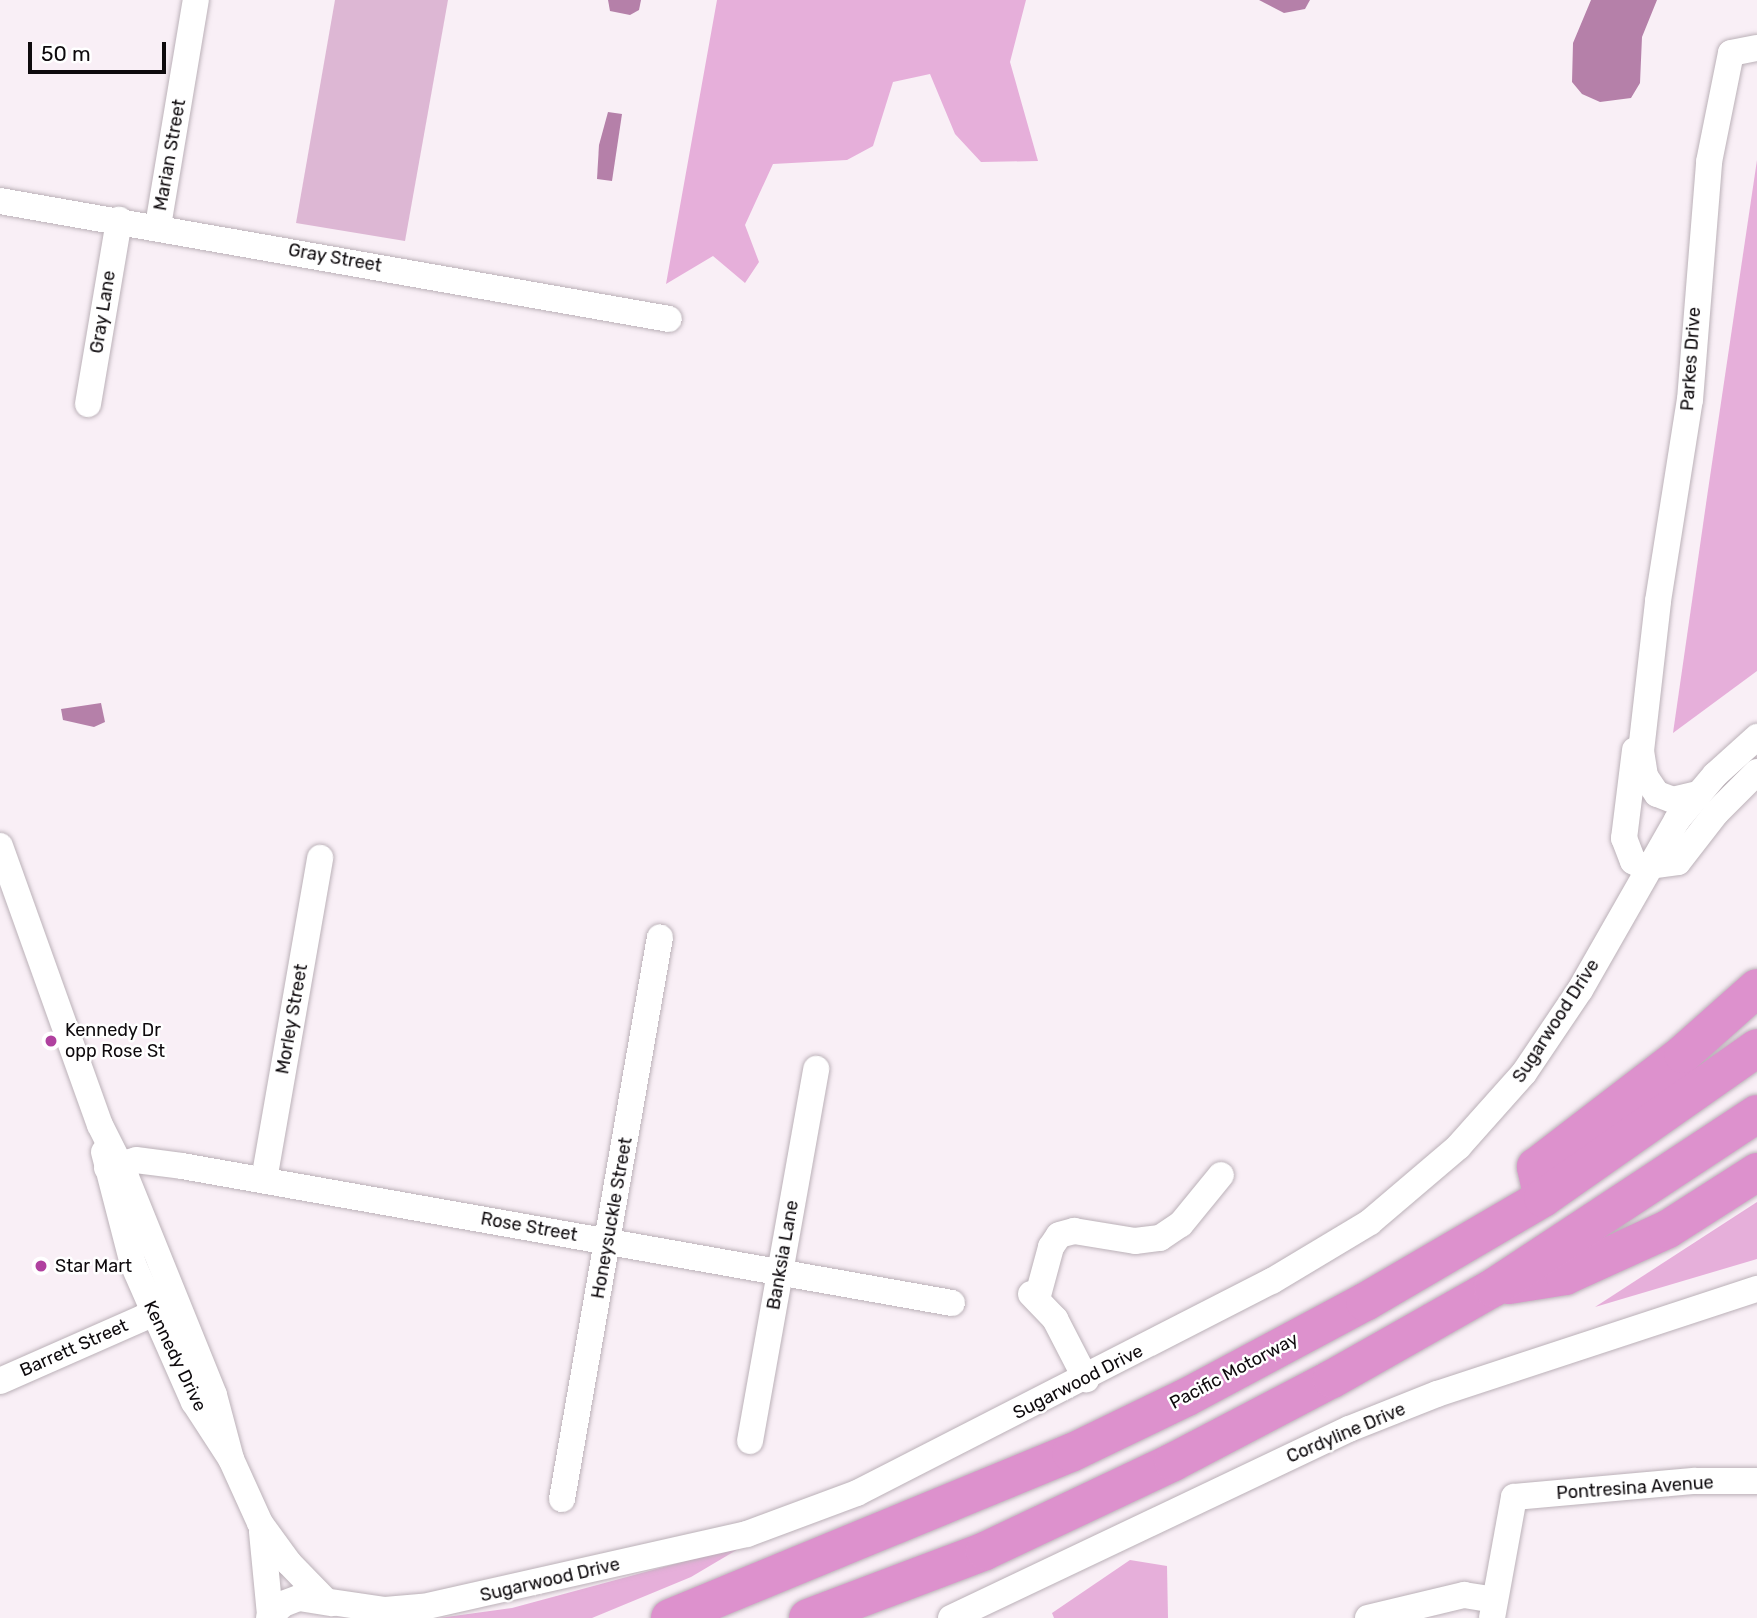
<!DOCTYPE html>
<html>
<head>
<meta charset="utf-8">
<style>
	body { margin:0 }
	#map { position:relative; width:1757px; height:1618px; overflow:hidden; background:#f9eff6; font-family:Rubik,sans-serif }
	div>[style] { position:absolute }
	.green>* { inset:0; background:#ddb7d4 }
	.forest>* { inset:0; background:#e6afda }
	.water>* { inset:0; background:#b580a9 }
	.roads { filter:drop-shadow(0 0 2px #bbb1b8) drop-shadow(0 0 2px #bbb1b8) }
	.minor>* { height:26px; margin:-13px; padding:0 13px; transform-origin:13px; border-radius:13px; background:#fff }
	.highway>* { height:38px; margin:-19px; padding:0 19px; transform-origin:19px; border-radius:19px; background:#dd91cd }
	.dots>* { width:19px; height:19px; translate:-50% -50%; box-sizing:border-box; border:4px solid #fff; border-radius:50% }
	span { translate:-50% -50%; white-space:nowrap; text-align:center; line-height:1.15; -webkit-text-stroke:5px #fff; paint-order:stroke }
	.street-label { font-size:18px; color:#0e0a0d }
	.poi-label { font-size:18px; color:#0e0a0d }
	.left { translate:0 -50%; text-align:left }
	.scale { position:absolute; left:28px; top:42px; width:138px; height:32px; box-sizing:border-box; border:4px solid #0e0a0d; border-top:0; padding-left:9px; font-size:21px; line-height:24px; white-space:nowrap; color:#0e0a0d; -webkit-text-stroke:5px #fff; paint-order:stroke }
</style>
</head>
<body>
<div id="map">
	<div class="green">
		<i style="clip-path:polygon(335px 0,448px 0,405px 241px,296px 223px)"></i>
	</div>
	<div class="forest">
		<i style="clip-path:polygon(717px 0,1026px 0,1010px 62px,1038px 161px,981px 162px,955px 134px,930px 74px,893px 82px,873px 146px,847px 160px,773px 164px,745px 225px,759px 262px,745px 283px,713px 256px,666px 284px)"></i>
		<i style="clip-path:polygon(1757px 160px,1757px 671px,1673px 733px,1707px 497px)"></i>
		<i style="clip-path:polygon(1757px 1202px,1757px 1259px,1595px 1307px)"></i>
		<i style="clip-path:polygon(745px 1545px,691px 1577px,592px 1618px,439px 1618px,512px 1608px)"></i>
		<i style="clip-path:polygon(1130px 1560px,1167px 1566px,1168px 1618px,1054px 1618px,1052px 1613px)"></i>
	</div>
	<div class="water">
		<i style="clip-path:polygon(608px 0,641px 0,639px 10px,630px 15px,610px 11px)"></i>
		<i style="clip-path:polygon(1259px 0,1310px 0,1305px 9px,1284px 13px)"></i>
		<i style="clip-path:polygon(1591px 0,1657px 0,1642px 37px,1640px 83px,1631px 98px,1600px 102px,1582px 94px,1572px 82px,1573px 43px)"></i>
		<i style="clip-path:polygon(608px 112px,622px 114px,612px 181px,597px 179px,599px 145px)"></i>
		<i style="clip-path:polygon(101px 703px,105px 722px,94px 727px,63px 720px,61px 709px)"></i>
	</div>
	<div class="roads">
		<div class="minor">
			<i style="left:0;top:201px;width:679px;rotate:10deg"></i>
			<i style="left:158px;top:226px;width:229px;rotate:-80.5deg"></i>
			<i style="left:88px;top:404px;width:187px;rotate:-80.4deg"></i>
			<i style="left:1635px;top:750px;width:89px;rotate:97.1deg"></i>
			<i style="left:1624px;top:838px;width:25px;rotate:69deg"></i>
			<i style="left:1633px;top:861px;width:12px;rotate:31deg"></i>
			<i style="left:1643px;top:867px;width:35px;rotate:-8deg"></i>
			<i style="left:1678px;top:862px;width:62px;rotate:-52.2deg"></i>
			<i style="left:1716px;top:813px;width:58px;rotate:-45deg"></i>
			<i style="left:1698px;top:794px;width:26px;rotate:167deg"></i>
			<i style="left:1673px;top:800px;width:17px;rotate:-159deg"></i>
			<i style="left:1657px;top:794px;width:22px;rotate:-124deg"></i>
			<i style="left:1645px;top:776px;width:25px;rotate:-99deg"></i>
			<i style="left:1641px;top:751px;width:151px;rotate:-83.5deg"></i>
			<i style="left:1658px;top:601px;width:204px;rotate:-81deg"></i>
			<i style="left:1690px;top:400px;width:239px;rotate:-85.4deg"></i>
			<i style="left:1709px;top:162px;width:111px;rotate:-78.6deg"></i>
			<i style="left:1731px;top:53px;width:26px;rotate:-11deg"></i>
			<i style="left:0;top:846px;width:296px;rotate:70.3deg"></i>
			<i style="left:100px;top:1125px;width:58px;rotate:63.4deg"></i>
			<i style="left:126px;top:1177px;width:235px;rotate:68deg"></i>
			<i style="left:214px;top:1395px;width:66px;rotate:75.1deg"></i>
			<i style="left:104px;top:1152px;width:116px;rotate:75.5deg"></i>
			<i style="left:133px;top:1264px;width:151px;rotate:66.2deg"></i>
			<i style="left:194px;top:1402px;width:68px;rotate:57deg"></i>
			<i style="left:231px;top:1459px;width:70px;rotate:65.6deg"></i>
			<i style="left:260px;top:1523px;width:49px;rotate:54.1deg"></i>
			<i style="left:289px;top:1563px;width:52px;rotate:45.8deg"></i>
			<i style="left:107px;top:1168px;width:30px;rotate:-15deg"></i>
			<i style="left:136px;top:1160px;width:46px;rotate:7.4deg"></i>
			<i style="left:182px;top:1166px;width:782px;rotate:10.09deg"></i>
			<i style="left:264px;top:1180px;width:327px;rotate:-80.1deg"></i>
			<i style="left:1031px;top:1294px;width:35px;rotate:46deg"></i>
			<i style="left:1055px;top:1319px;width:68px;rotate:62.7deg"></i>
			<i style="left:1037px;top:1299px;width:54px;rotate:-74.9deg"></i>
			<i style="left:1051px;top:1247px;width:14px;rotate:-56deg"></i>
			<i style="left:1059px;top:1235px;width:16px;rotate:-15deg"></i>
			<i style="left:1074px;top:1231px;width:62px;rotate:9.3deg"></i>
			<i style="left:1135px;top:1241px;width:25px;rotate:-7deg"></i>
			<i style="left:1160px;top:1238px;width:25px;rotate:-34deg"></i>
			<i style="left:1181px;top:1224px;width:63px;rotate:-50.8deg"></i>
			<i style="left:0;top:1381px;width:158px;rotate:-23.8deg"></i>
			<i style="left:145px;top:1317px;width:24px;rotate:-52deg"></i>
			<i style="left:750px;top:1441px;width:378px;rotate:-79.9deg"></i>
			<i style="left:562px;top:1499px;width:570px;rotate:-80.11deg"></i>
			<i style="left:262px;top:1532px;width:83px;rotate:84.5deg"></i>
			<i style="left:331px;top:1602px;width:55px;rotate:8.4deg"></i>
			<i style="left:385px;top:1610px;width:38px;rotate:-5deg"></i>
			<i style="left:423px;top:1607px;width:332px;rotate:-12.7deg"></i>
			<i style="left:747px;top:1534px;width:117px;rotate:-20.4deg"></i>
			<i style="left:857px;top:1493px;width:466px;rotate:-27.1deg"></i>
			<i style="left:1272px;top:1281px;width:114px;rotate:-31deg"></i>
			<i style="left:1370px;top:1222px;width:116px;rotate:-40.4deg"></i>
			<i style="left:1458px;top:1147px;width:99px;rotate:-48.3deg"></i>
			<i style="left:1524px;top:1073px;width:100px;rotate:-56deg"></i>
			<i style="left:1580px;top:990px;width:196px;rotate:-60.3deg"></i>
			<i style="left:1677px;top:820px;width:59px;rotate:-49.8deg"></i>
			<i style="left:1715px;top:775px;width:57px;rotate:-42.1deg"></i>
			<i style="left:269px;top:1618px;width:20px;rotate:-45deg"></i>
			<i style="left:283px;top:1604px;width:17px;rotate:-21deg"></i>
			<i style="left:299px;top:1598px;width:33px;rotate:9deg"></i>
			<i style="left:951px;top:1618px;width:441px;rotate:-25.4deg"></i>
			<i style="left:1349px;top:1429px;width:95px;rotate:-21.7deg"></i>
			<i style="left:1437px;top:1394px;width:337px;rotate:-18.2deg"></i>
			<i style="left:1368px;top:1618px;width:99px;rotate:-13.5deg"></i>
			<i style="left:1464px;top:1595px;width:31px;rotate:9deg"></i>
			<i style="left:1492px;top:1618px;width:123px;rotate:-79.7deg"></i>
			<i style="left:1514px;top:1497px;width:182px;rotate:-5.1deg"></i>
			<i style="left:1695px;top:1481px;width:62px"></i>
		</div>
		<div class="highway">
			<i style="left:1543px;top:1198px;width:32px;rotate:-103deg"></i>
			<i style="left:1536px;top:1167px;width:185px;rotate:-37.5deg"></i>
			<i style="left:1683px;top:1054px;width:99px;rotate:-41.7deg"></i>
			<i style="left:1509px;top:1285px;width:57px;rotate:-9.1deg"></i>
			<i style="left:1565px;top:1276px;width:113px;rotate:-24.5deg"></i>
			<i style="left:1668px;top:1229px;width:106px;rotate:-32.6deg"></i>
			<i style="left:670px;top:1618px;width:434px;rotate:-22.4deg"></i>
			<i style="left:1071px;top:1453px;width:129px;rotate:-25.8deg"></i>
			<i style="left:1187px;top:1397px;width:202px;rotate:-28.1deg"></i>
			<i style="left:1365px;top:1302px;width:206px;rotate:-30.3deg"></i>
			<i style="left:1543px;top:1198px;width:261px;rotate:-35deg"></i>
			<i style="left:808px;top:1618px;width:189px;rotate:-20.7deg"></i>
			<i style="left:985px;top:1551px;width:208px;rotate:-25.3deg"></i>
			<i style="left:1173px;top:1462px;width:179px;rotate:-27.6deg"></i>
			<i style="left:1332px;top:1379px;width:185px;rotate:-29.5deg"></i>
			<i style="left:1493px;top:1288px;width:316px;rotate:-33.4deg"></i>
		</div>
	</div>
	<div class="dots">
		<i style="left:51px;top:1041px;background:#b0419f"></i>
		<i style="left:41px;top:1266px;background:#b0419f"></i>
	</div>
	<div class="street-label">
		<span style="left:170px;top:155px;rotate:-80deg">Marian Street</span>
		<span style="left:335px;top:258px;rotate:10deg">Gray Street</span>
		<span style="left:103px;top:312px;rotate:-81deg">Gray Lane</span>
		<span style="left:1691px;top:359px;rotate:-86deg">Parkes Drive</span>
		<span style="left:292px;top:1019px;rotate:-80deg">Morley Street</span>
		<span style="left:1556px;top:1021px;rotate:-57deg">Sugarwood Drive</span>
		<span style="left:612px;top:1218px;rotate:-80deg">Honeysuckle Street</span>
		<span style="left:529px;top:1227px;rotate:10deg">Rose Street</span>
		<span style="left:783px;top:1255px;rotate:-80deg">Banksia Lane</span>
		<span style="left:74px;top:1348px;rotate:-24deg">Barrett Street</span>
		<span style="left:175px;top:1356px;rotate:64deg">Kennedy Drive</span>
		<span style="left:1234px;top:1371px;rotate:-28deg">Pacific Motorway</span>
		<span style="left:1078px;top:1382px;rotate:-27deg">Sugarwood Drive</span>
		<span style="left:1346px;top:1433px;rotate:-23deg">Cordyline Drive</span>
		<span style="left:1635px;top:1488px;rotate:-4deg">Pontresina Avenue</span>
		<span style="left:550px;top:1580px;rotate:-13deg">Sugarwood Drive</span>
	</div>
	<div class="poi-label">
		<span class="left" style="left:65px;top:1041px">Kennedy Dr<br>opp Rose St</span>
		<span class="left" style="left:55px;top:1266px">Star Mart</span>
	</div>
	<div class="scale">50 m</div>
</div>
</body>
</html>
